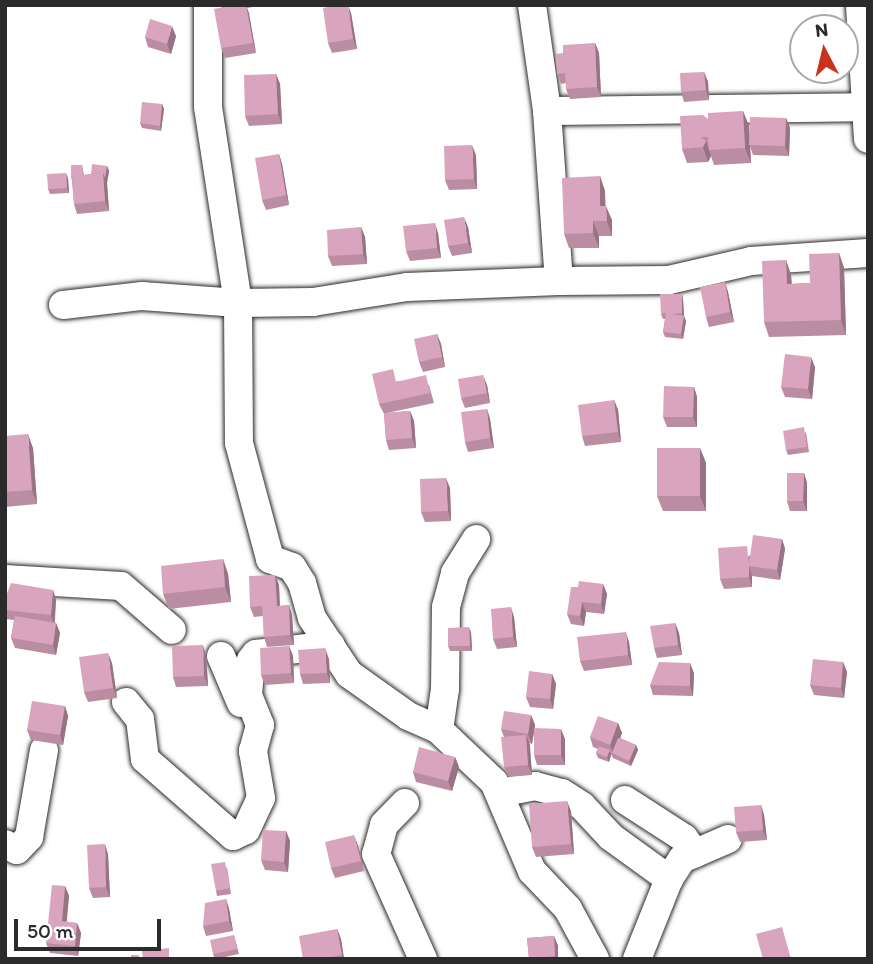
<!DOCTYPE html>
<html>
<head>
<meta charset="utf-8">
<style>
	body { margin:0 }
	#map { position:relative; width:873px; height:964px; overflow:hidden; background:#fff; font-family:Itim,sans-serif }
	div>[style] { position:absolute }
	.roads { filter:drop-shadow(0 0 2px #2b2b2b) drop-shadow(0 0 2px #2b2b2b) }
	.minor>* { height:28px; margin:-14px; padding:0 14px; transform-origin:14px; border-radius:14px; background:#fff }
	.wall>* { inset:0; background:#bb8da3 }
	.shaded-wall>* { inset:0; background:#987384 }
	.building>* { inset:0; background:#d9a4bd }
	span { translate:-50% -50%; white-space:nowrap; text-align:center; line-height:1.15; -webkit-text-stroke:5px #fff; paint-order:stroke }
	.frame { position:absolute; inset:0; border:7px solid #2b2b2b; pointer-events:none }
	.north { position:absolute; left:789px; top:14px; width:70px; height:70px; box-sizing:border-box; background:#fff; border:2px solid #aaa; border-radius:50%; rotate:353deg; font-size:19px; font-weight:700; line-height:28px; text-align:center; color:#2b2b2b }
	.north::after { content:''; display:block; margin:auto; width:24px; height:32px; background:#c8321e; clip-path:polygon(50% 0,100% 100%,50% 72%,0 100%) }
	.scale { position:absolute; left:14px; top:919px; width:147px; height:32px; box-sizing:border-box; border:4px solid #2b2b2b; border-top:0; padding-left:9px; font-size:21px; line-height:24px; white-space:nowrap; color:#2b2b2b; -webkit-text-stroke:5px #fff; paint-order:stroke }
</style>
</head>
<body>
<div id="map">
	<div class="roads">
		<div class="minor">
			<i style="left:208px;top:5px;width:102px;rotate:90deg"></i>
			<i style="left:208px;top:107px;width:198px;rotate:81.3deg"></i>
			<i style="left:238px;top:303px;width:140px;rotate:89.6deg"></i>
			<i style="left:239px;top:443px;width:120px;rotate:75deg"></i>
			<i style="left:270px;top:559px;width:23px;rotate:20deg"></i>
			<i style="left:292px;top:567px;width:19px;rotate:58deg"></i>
			<i style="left:302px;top:583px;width:36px;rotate:74deg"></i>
			<i style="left:312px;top:618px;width:67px;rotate:56.5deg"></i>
			<i style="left:349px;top:674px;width:72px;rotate:35.4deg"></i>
			<i style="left:408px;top:716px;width:34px;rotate:24deg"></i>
			<i style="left:439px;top:730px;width:76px;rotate:43.4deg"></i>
			<i style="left:494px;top:782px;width:97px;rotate:66.9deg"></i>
			<i style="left:532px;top:871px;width:52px;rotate:46.5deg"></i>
			<i style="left:568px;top:909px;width:57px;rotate:61.6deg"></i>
			<i style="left:532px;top:5px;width:107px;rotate:81.9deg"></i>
			<i style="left:547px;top:111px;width:170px;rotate:86deg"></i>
			<i style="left:559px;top:281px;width:110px;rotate:-0.5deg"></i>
			<i style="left:669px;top:280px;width:84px;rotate:-13deg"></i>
			<i style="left:751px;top:261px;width:117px;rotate:-3.9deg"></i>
			<i style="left:860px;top:5px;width:134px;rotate:86.6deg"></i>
			<i style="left:547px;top:111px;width:321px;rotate:-0.7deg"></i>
			<i style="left:63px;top:305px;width:80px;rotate:-6.5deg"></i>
			<i style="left:142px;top:296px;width:96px;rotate:4.2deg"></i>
			<i style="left:238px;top:303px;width:75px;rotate:-0.8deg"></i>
			<i style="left:313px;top:302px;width:95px;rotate:-9.1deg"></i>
			<i style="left:407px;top:287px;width:152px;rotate:-2.3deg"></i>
			<i style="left:5px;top:579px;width:116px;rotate:3.5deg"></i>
			<i style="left:121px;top:586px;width:67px;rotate:40.8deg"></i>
			<i style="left:221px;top:656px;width:51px;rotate:66.9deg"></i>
			<i style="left:126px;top:702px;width:22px;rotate:51deg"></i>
			<i style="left:140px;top:719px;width:40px;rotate:82.9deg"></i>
			<i style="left:145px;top:759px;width:117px;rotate:41.2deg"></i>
			<i style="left:233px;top:836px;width:14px;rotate:-25deg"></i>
			<i style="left:246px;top:830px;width:35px;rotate:-65deg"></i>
			<i style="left:261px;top:798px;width:48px;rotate:-99.7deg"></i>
			<i style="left:253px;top:751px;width:27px;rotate:-75deg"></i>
			<i style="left:260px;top:725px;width:32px;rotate:-112deg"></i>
			<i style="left:248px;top:695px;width:35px;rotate:-85deg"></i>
			<i style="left:251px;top:660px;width:8px;rotate:-50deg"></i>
			<i style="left:256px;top:654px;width:75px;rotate:-6.9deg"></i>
			<i style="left:439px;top:730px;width:41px;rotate:-81.7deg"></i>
			<i style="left:445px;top:689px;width:82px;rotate:-89.3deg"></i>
			<i style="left:446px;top:607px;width:35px;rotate:-75deg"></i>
			<i style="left:455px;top:573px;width:40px;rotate:-58deg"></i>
			<i style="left:500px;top:793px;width:36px;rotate:-11deg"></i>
			<i style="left:535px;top:786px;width:28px;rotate:15deg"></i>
			<i style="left:562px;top:793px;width:24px;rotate:33deg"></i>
			<i style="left:582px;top:806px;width:42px;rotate:46.9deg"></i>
			<i style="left:611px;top:837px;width:72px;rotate:35.9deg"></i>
			<i style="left:625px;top:800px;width:70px;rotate:32.8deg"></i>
			<i style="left:684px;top:838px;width:19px;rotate:54deg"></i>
			<i style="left:405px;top:803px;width:30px;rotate:134deg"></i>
			<i style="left:384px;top:825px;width:30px;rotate:105deg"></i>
			<i style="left:376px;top:854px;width:115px;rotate:65.9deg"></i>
			<i style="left:5px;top:844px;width:13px;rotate:27deg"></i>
			<i style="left:17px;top:850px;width:18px;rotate:-47deg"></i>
			<i style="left:29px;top:837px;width:88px;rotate:-80.2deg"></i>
			<i style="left:637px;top:959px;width:86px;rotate:-68.2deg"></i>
			<i style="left:669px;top:879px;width:24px;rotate:-57deg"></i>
			<i style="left:682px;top:859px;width:50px;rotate:-23.5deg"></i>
		</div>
	</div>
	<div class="wall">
		<i style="clip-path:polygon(234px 5px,259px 5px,259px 6px,247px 8px,256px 53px,225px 58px,221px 48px)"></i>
		<i style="clip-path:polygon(351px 13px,357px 49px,332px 53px,328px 43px)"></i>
		<i style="clip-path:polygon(176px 36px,171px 54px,148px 47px,145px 37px)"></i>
		<i style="clip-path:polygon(595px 43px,599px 53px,601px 97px,570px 99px,566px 89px,566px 83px,561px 84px,557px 74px,563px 53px)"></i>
		<i style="clip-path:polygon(704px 72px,708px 82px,709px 100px,684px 102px,681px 92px)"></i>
		<i style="clip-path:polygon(276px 74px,280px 84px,282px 124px,249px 126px,245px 116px)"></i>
		<i style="clip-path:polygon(162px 104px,164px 109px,161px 131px,142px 128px,140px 123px)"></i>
		<i style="clip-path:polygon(743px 111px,749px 126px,750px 141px,786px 118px,790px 128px,789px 156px,753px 155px,750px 146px,751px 163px,714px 165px,711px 156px,708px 162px,687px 163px,682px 149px,708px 119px)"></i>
		<i style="clip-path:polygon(279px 154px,282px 164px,289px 205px,266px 210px,262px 200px)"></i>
		<i style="clip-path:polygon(476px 155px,477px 189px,449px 190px,445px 180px)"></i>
		<i style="clip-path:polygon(82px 165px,84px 175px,91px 174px,107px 166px,109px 171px,107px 183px,109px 211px,77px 214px,74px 204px,72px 181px,71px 177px)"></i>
		<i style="clip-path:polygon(600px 176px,605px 191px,605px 206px,612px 220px,612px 236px,599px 236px,599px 248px,569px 248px,564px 234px)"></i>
		<i style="clip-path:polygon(68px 178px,69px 193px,50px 194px,48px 189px)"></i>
		<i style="clip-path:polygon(361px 227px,365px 237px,367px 264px,332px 266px,328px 256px)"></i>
		<i style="clip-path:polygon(468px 227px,472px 253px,452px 256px,448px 246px)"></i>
		<i style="clip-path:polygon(438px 233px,441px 258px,410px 261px,406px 251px)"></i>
		<i style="clip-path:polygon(839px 253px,844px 268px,846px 335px,769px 337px,764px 322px,786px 260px,791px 275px,792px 284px,810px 283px)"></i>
		<i style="clip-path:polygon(725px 282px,728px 292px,734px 322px,709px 327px,706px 317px)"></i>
		<i style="clip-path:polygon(682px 294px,683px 299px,684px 316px,686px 321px,683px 339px,665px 337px,663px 332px,665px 319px,663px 319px,661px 314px)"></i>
		<i style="clip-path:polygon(437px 334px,441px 344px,445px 367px,423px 372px,419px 362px)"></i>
		<i style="clip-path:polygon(815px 367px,812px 399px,785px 397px,781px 387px)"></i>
		<i style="clip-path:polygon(397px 381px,429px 385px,434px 403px,387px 413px,410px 411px,414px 421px,416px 448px,389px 450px,386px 440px,384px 414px,379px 404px)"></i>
		<i style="clip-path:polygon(487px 385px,490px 403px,465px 408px,461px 398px)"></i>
		<i style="clip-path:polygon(694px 387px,697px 397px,697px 427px,667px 427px,663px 417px)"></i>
		<i style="clip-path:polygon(614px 400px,618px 410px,621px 442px,585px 446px,582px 436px)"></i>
		<i style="clip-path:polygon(487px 409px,490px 419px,494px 448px,468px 452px,465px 442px)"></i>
		<i style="clip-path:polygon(806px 432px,809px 452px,788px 455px,786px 450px)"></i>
		<i style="clip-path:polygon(5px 436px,33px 448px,37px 504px,5px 507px)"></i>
		<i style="clip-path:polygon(700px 448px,706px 463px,706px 511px,663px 511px,657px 496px)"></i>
		<i style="clip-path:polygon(804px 473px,807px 483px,807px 511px,790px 511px,787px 501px)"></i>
		<i style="clip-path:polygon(450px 488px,451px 521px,425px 522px,421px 512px)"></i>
		<i style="clip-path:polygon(782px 539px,785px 549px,780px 580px,752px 576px,752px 587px,724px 589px,720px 579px,750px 555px)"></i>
		<i style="clip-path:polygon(223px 559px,228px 574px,231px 602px,169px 609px,163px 594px)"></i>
		<i style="clip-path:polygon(275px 575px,279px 585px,280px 606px,289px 605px,292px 615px,294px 645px,267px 647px,264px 637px,263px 616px,254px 617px,250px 607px)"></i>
		<i style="clip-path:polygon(603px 584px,607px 594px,604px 614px,586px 612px,584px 626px,571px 624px,567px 614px,578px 587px)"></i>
		<i style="clip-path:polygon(53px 590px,56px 600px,55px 622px,56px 623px,60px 633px,56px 655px,15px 648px,11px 638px,14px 620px,5px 619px,5px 599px)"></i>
		<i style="clip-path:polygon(514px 617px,517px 647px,497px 649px,493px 639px)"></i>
		<i style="clip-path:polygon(675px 623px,679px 633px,682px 655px,657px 658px,654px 648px)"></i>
		<i style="clip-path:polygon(471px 632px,472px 651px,450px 651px,448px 646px)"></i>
		<i style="clip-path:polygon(629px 642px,632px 665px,584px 671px,580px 661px)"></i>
		<i style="clip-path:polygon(289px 646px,293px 656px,294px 683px,265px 685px,261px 675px)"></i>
		<i style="clip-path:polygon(206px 655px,208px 686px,176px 687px,173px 677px)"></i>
		<i style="clip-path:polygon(329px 659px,330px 683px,303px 684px,300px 674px)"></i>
		<i style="clip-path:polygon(843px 662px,847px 672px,844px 698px,814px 695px,810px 685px)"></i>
		<i style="clip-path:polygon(112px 663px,117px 698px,88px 702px,84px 692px)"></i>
		<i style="clip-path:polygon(694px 673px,693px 696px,653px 695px,650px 685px)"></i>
		<i style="clip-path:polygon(552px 674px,556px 684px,553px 709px,530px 707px,526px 697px)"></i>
		<i style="clip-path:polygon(65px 706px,68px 716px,63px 745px,31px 740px,27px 730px)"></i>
		<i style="clip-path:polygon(531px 715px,535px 725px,535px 728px,565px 739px,565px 765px,537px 765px,534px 755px,534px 732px,532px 744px,529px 743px,532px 775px,508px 777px,504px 767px,504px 737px,501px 729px)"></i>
		<i style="clip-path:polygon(618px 723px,622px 733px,620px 738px,636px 745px,638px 750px,631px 766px,613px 758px,611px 754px,611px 755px,609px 762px,598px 758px,596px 753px,598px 749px,593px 747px,590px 737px)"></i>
		<i style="clip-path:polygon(455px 757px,459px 767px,452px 791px,416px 782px,413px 772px)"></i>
		<i style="clip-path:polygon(761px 805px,764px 815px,767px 840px,740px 842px,736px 832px)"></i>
		<i style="clip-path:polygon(571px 811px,574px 854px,536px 857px,532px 847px)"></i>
		<i style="clip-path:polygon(286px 831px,290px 841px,288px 872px,265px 870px,261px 860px)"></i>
		<i style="clip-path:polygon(358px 845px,364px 871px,335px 878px,331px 868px)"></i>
		<i style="clip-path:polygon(108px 854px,110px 897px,93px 898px,89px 888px)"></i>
		<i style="clip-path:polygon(227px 867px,231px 894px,217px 896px,216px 891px)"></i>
		<i style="clip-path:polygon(65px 886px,69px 896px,66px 922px,77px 923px,81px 933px,78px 956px,50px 953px,46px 943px)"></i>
		<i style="clip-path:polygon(226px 899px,229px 909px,233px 931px,206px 936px,203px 926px)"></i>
		<i style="clip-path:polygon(337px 929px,341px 939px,344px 959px,303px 959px)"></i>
		<i style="clip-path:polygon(234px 935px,239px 954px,215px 959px,213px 954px)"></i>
		<i style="clip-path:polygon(554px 936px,558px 946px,558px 959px,529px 959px,527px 938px)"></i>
	</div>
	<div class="shaded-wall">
		<i style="clip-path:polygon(246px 5px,249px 13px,256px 53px,253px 43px)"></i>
		<i style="clip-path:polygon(348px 5px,351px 13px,357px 49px,353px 39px)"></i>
		<i style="clip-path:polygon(172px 26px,176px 36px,171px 54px,167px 44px)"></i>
		<i style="clip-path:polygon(595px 43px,599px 53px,601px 97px,597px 87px)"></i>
		<i style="clip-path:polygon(704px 72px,708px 82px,709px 100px,706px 90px)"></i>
		<i style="clip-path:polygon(276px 74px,280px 84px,282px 124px,278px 114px)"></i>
		<i style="clip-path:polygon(162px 104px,164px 109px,161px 131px,160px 126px)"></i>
		<i style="clip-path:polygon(743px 111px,749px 126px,751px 163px,745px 148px)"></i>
		<i style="clip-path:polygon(786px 118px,790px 128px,789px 156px,785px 146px)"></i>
		<i style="clip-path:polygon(706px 141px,711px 156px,708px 162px,703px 147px)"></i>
		<i style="clip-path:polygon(472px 145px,476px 155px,477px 189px,474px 179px)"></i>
		<i style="clip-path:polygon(279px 154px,282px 164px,289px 205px,286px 195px)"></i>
		<i style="clip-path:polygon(107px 166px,109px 171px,107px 183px,109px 211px,105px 201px,103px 173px)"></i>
		<i style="clip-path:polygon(66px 173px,68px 178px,69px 193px,67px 188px)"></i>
		<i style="clip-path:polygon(600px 176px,605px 191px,606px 220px,600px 206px)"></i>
		<i style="clip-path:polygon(606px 206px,612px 220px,612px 236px,607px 221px)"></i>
		<i style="clip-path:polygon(464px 217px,468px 227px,472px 253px,468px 243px)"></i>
		<i style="clip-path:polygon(593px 221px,599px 236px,599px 248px,593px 233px)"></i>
		<i style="clip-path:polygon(435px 223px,438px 233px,441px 258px,437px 248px)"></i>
		<i style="clip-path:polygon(361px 227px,365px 237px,367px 264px,363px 254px)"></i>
		<i style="clip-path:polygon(839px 253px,844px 268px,846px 335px,841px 320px)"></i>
		<i style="clip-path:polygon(786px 260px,791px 275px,792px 299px,787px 284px)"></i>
		<i style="clip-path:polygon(725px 282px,728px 292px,734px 322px,730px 312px)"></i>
		<i style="clip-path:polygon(682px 294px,683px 299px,684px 316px,686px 321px,683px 339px,681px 334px,683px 317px,682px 313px)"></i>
		<i style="clip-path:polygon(437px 334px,441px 344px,445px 367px,442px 357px)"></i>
		<i style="clip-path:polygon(811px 357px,815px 367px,812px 399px,808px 389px)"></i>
		<i style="clip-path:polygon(483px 375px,487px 385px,490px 403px,487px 393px)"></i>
		<i style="clip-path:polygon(694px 387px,697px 397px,697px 427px,693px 417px)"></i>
		<i style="clip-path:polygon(614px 400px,618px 410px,621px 442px,618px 432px)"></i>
		<i style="clip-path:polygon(487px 409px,490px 419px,494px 448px,490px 438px)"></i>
		<i style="clip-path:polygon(410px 411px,414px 421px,416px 448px,412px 438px)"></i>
		<i style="clip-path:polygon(28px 434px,33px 448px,37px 504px,32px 490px)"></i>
		<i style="clip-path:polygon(700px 448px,706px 463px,706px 511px,700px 496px)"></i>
		<i style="clip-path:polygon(804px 473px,807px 483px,807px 511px,803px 501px)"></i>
		<i style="clip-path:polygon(446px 478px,450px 488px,451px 521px,448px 511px)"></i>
		<i style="clip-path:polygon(782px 539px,785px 549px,780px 580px,777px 570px)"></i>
		<i style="clip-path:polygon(223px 559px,228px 574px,231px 602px,225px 587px)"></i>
		<i style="clip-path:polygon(749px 566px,752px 576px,752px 587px,749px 577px)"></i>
		<i style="clip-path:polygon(275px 575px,279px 585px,280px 616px,277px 606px)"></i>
		<i style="clip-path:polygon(603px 584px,607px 594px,604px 614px,601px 604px)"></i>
		<i style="clip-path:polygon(53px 590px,56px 600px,54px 625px,51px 615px)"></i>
		<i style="clip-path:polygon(582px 602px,586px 612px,584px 626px,580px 616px)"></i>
		<i style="clip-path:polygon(289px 605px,292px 615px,294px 645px,290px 635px)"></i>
		<i style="clip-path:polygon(511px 607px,514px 617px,517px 647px,513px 637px)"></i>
		<i style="clip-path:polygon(56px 623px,60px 633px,56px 655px,53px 645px)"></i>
		<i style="clip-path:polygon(675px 623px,679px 633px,682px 655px,678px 645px)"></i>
		<i style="clip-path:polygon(469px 627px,471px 632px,472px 651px,470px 646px)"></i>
		<i style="clip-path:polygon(626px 632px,629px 642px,632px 665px,628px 655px)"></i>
		<i style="clip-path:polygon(203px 645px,206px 655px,208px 686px,204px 676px)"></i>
		<i style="clip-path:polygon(289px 646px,293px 656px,294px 683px,291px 673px)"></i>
		<i style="clip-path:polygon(325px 648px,329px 659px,330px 683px,327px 673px)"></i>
		<i style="clip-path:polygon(108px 653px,112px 663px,117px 698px,113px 688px)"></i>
		<i style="clip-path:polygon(843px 662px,847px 672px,844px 698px,841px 688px)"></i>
		<i style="clip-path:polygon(690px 663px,694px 673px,693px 696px,690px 686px)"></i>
		<i style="clip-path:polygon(552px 674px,556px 684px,553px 709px,550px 699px)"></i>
		<i style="clip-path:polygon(65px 706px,68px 716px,63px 745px,60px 735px)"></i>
		<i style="clip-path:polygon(531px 715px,535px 725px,532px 744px,528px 734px)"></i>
		<i style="clip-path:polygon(618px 723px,622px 733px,614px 755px,610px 745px)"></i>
		<i style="clip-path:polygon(561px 729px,565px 739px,565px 765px,561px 755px)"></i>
		<i style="clip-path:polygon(526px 735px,530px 745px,532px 775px,528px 765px)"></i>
		<i style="clip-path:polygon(636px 745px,638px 750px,631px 766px,629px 761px)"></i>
		<i style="clip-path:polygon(610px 750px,611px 755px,609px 762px,607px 757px)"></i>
		<i style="clip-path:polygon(455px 757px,459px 767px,452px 791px,448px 781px)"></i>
		<i style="clip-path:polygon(567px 801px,571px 811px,574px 854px,571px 844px)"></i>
		<i style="clip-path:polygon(761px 805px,764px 815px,767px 840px,763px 830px)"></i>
		<i style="clip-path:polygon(286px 831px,290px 841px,288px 872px,284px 862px)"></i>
		<i style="clip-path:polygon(354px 835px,358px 845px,364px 871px,361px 861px)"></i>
		<i style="clip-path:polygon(105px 844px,108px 854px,110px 897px,106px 887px)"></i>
		<i style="clip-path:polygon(65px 886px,69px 896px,66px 931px,62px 921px)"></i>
		<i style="clip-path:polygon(226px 899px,229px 909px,233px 931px,229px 921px)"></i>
		<i style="clip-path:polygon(77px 923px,81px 933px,78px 956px,75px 946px)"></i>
		<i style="clip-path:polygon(337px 929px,341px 939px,344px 959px,343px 959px,342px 955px)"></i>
		<i style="clip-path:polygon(554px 936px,558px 946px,558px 959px,556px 959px,555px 956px)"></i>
	</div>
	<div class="building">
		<i style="clip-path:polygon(234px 5px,246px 5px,253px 43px,221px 48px,214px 9px)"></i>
		<i style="clip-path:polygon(337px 5px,348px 5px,353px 39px,328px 43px,323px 8px)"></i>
		<i style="clip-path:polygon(150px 19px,172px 26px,167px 44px,145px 37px)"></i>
		<i style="clip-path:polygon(595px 43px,597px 87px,566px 89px,565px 73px,557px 74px,556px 54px,563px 53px,563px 45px)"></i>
		<i style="clip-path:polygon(704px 72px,706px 90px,681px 92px,680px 73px)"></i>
		<i style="clip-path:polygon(276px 74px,278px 114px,245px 116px,244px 75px)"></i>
		<i style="clip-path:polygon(142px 102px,162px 104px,160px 126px,140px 123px)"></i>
		<i style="clip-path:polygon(743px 111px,745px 148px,709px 150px,708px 137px,701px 137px,706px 141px,703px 147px,682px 149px,680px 116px,703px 115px,708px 119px,708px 113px)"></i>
		<i style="clip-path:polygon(750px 117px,786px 118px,785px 146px,749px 145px)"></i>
		<i style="clip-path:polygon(472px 145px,474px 179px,445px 180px,444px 146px)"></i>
		<i style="clip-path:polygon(279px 154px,286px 195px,262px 200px,255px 158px)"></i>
		<i style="clip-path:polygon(92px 164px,107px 166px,105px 178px,103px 173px,91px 174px)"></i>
		<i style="clip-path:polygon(71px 165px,82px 165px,83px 175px,71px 177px)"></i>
		<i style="clip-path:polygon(66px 173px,67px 188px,48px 189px,47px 174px)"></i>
		<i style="clip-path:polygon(103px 173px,105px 201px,74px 204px,72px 176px)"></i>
		<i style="clip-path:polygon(600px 176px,600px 206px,606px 206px,607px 221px,593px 221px,593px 233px,564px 234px,562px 178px)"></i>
		<i style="clip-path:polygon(464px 217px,468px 243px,448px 246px,444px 220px)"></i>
		<i style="clip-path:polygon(435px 223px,437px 248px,406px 251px,403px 226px)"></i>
		<i style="clip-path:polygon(361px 227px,363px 254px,328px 256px,327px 230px)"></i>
		<i style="clip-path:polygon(839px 253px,841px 320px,764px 322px,762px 261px,786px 260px,787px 284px,810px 283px,809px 254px)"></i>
		<i style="clip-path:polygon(725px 282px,730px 312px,706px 317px,700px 287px)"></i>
		<i style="clip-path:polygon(660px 294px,682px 294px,682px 313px,671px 314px,684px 316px,681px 334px,663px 332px,666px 313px,661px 314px)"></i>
		<i style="clip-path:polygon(437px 334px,442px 357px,419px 362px,414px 339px)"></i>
		<i style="clip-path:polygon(785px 354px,811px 357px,808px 389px,781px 387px)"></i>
		<i style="clip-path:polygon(393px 369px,396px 382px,426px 375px,430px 393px,379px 404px,372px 374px)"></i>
		<i style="clip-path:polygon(483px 375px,487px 393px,461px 398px,458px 379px)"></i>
		<i style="clip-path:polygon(664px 386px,694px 387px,693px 417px,663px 417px)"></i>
		<i style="clip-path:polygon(614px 400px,618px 432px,582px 436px,578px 405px)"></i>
		<i style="clip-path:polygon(487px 409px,490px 438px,465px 442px,461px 412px)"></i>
		<i style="clip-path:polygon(410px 411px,412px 438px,386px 440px,384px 413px)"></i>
		<i style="clip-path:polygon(804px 427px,807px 447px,786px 450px,783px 431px)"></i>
		<i style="clip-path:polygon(28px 434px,32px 490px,5px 492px,5px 436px)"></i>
		<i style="clip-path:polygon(657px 448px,700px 448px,700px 496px,657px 496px)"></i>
		<i style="clip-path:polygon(787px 473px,804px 473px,803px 501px,787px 501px)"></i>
		<i style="clip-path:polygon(446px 478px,448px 511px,421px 512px,420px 479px)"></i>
		<i style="clip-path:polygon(753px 535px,782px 539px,777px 570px,749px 566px,749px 577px,720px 579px,718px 548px,747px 546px,749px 565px)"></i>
		<i style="clip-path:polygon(223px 559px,225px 587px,163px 594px,161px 566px)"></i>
		<i style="clip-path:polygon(275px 575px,277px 606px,289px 605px,290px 635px,264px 637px,262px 606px,250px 607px,249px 576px)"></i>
		<i style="clip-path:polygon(579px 581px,603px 584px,601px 604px,582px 602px,580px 616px,567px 614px,571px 587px,578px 587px)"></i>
		<i style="clip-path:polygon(11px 583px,53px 590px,51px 615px,5px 610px,5px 599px)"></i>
		<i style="clip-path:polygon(511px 607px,513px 637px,493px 639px,491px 609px)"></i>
		<i style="clip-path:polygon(15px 616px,56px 623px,53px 645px,11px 638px)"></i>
		<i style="clip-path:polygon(675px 623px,678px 645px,654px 648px,650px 626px)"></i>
		<i style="clip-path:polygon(469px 627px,470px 646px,448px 646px,448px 628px)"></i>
		<i style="clip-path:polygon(626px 632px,628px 655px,580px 661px,577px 637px)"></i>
		<i style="clip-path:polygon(203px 645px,204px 676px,173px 677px,172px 646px)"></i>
		<i style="clip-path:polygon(289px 646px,291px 673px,261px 675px,260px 648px)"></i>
		<i style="clip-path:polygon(325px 648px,327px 673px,300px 674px,298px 650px)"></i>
		<i style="clip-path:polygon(108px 653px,113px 688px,84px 692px,79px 657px)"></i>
		<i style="clip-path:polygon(813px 659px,843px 662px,841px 688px,810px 685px)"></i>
		<i style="clip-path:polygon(659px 662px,690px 663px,690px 686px,650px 685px)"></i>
		<i style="clip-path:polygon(529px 671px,552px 674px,550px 699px,526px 697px)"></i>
		<i style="clip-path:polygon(32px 701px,65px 706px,60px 735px,27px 730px)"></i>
		<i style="clip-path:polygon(504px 711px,531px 715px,528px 734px,501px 729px)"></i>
		<i style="clip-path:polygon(598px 716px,618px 723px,610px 745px,590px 737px)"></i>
		<i style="clip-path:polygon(534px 728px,561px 729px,561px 755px,534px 755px)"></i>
		<i style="clip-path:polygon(526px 735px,528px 765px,504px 767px,501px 737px)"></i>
		<i style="clip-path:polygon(618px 738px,636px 745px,629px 761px,612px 753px)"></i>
		<i style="clip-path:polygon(599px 746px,610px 750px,607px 757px,596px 753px)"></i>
		<i style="clip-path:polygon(419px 747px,455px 757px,448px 781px,413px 772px)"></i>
		<i style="clip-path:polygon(567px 801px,571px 844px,532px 847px,529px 804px)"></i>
		<i style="clip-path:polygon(761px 805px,763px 830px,736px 832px,734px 807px)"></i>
		<i style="clip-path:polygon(263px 830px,286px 831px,284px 862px,261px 860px)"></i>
		<i style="clip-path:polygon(354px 835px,361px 861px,331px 868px,325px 842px)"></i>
		<i style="clip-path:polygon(105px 844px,106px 887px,89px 888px,87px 845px)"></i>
		<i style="clip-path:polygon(225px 862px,230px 888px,216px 891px,211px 864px)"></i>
		<i style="clip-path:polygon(52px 885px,65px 886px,62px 921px,77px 923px,75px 946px,46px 943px)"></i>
		<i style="clip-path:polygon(226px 899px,229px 921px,203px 926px,205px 903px)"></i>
		<i style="clip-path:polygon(782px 927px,791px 959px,763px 959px,756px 934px)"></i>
		<i style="clip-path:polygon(337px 929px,342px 955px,322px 959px,303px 959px,299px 936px)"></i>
		<i style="clip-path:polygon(234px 935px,237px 949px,213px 954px,210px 940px)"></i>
		<i style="clip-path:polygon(554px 936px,555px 956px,529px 958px,527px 938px)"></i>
		<i style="clip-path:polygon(169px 948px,169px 959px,143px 959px,142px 951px)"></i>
		<i style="clip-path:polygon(131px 955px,139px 955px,139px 959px,131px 959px)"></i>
	</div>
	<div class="frame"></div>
	<div class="north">N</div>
	<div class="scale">50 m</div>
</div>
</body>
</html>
